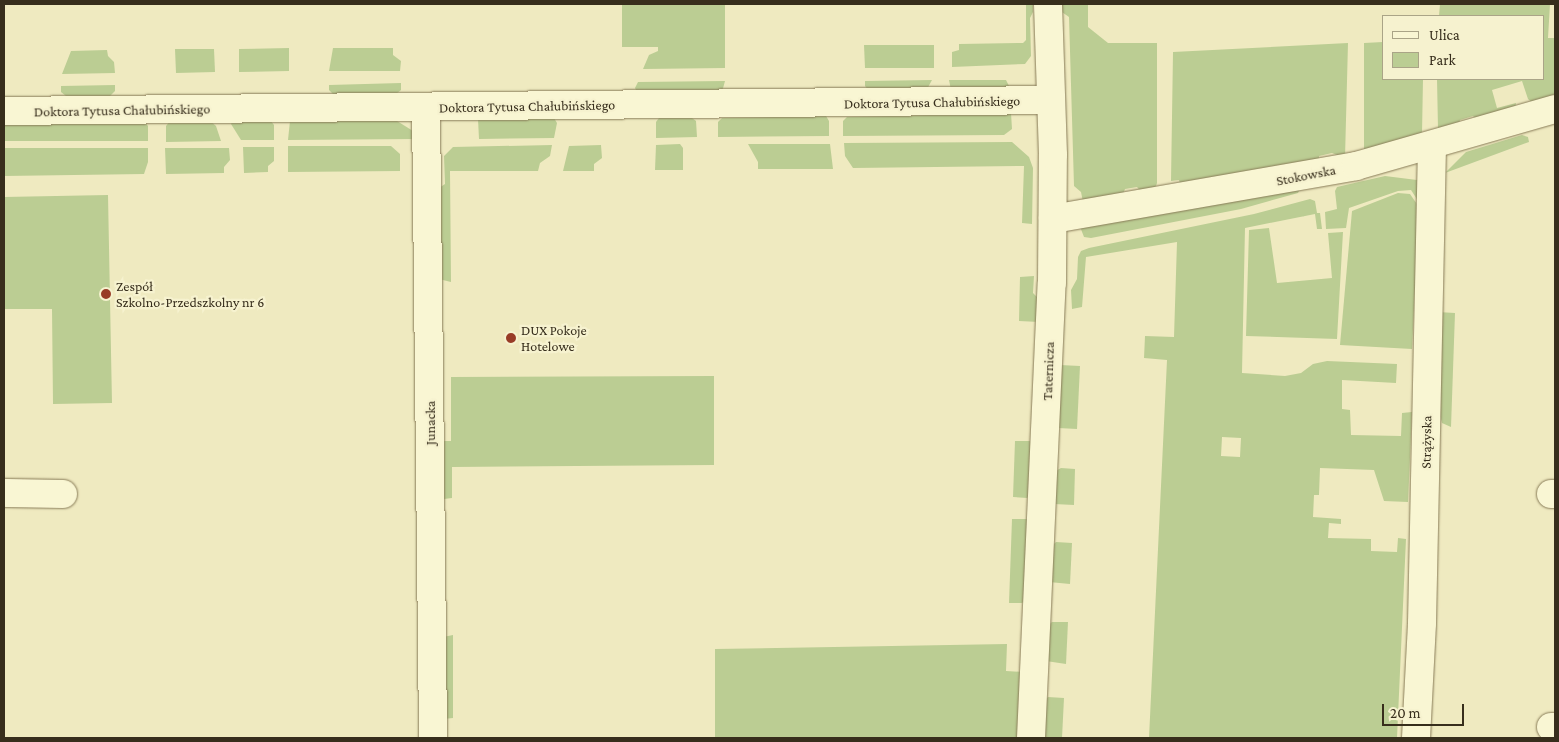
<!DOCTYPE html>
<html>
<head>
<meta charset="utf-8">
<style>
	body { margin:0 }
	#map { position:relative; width:1559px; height:742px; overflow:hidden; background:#efeac0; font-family:"Crimson Pro",serif }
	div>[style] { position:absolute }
	.green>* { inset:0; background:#bbcd93 }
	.roads { filter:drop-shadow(0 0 1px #887b57) drop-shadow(0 0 1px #887b57) }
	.minor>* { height:28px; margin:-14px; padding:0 14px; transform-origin:14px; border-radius:14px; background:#f9f6d3 }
	.dots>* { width:14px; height:14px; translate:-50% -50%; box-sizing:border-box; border:2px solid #f6f2cf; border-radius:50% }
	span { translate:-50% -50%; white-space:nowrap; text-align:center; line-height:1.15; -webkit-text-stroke:4.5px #f6f2cf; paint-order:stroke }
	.street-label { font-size:14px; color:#372e1c }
	.poi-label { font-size:14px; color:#372e1c }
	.left { translate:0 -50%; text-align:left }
	.frame { position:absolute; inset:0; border:5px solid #372e1c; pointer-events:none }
	.legend { position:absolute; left:1382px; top:15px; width:162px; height:65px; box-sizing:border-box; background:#f6f2cf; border:1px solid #aaa487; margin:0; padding:6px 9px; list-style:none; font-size:15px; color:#372e1c }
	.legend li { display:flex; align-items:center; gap:10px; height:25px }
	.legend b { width:25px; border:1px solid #aaa487 }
	.scale { position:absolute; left:1382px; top:704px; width:82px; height:22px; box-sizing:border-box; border:2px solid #372e1c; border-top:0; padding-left:6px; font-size:15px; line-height:18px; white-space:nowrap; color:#372e1c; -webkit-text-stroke:4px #f6f2cf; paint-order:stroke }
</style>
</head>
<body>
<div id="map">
	<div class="green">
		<i style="clip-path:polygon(622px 4px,725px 4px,725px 68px,643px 69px,649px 55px,658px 51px,658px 47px,622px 47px)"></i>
		<i style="clip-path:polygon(1026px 4px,1033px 4px,1033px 12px,1030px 18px,1031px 56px,1025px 64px,952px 67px,952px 52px,959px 50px,959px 44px,1023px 43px,1026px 40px)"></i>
		<i style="clip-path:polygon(1059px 4px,1088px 4px,1088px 27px,1108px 43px,1157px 43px,1157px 183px,1154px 192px,1143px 194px,1137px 187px,1125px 189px,1122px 197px,1083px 202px,1081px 192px,1074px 186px,1069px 17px,1059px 10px)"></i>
		<i style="clip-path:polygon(1440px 4px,1550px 4px,1548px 38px,1555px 38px,1555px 98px,1534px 104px,1528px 99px,1522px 81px,1492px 90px,1497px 108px,1516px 103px,1515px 110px,1478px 121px,1473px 116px,1460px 120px,1458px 127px,1438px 129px,1437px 79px,1543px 79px,1543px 16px,1439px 16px)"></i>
		<i style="clip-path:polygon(1383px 42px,1383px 79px,1423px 79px,1422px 134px,1364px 150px,1364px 43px)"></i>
		<i style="clip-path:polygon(1348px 43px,1345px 158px,1332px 153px,1319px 156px,1319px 159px,1181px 187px,1179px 180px,1171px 181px,1173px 52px)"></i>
		<i style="clip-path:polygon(864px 45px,934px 45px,934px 68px,865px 68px)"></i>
		<i style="clip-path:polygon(289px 48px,289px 71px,239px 72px,239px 49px)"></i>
		<i style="clip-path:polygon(333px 48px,393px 48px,393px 55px,401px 61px,400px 71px,329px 71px)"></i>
		<i style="clip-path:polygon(175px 49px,214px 49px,215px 72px,176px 73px)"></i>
		<i style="clip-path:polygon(107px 50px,108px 56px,114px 62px,115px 73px,62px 74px,71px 51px)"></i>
		<i style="clip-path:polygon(932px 80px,926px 91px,869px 91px,865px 86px,865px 81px)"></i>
		<i style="clip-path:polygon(949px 80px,1006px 80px,1011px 90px,951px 90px)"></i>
		<i style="clip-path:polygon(725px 81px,722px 92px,637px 92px,635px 88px,638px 82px)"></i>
		<i style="clip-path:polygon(401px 83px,401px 90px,396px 94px,334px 95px,329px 90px,329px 85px)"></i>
		<i style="clip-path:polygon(115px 85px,115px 91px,110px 96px,66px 96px,61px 92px,61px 86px)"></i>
		<i style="clip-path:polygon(1011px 113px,1012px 129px,1004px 135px,843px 136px,843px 121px,847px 117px)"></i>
		<i style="clip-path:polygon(826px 116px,829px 121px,829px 136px,718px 137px,718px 122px,722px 118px)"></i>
		<i style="clip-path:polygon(554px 118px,557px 123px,554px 138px,479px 139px,478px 119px)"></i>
		<i style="clip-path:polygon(659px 118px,692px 118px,696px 121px,697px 137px,656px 138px,656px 122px)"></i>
		<i style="clip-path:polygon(209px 120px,216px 126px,221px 141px,166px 142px,166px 126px,170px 121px)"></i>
		<i style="clip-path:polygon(233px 120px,270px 120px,274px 125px,274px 140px,241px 140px,231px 124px)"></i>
		<i style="clip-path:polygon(144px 121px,148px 126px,148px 141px,4px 141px,4px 122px)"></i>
		<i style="clip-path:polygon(290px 121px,397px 121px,413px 131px,417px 139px,288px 140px)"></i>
		<i style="clip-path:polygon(1522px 135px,1528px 137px,1529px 142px,1445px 173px,1466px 152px)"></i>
		<i style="clip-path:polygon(1012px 142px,1029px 157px,1033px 168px,1032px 224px,1022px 223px,1024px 166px,853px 168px,845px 156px,844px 143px)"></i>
		<i style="clip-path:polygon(680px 144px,683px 148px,683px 170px,655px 170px,656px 145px)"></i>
		<i style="clip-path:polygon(748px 144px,830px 144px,833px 169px,758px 169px,758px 162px)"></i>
		<i style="clip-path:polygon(552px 145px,550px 156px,540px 163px,538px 171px,450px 171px,451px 282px,439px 279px,436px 190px,445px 184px,444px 156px,453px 147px)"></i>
		<i style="clip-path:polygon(601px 145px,602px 158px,594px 164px,594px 171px,563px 171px,569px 146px)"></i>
		<i style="clip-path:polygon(288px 146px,391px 146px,400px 154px,400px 171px,288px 172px)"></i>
		<i style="clip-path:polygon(243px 147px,274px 147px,274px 161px,268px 166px,268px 172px,244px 173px)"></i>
		<i style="clip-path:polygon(4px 148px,148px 148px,148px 162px,144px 174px,4px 176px)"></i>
		<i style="clip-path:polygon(165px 148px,229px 148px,230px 160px,224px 167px,224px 173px,166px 174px)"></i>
		<i style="clip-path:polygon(1385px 176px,1417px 180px,1422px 207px,1411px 190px,1398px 191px,1349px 208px,1346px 228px,1326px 229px,1325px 212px,1337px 209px,1335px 191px,1337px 187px)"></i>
		<i style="clip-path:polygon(1300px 189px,1298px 193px,1241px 209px,1091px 238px,1084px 237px,1079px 224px)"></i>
		<i style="clip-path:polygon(1398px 193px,1410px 194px,1419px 207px,1412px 349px,1340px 345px,1352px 211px)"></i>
		<i style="clip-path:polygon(108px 195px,112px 403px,53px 404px,52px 309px,4px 309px,4px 197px)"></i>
		<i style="clip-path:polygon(evenodd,1310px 199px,1315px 201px,1317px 213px,1320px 213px,1322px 229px,1317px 229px,1315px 214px,1245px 228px,1242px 373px,1285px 376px,1301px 373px,1313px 364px,1327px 361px,1397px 364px,1396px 383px,1342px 380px,1342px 409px,1350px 410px,1351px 435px,1401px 436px,1402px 413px,1412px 412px,1408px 502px,1384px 501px,1374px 470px,1320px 468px,1319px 495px,1314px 495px,1313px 517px,1341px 519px,1341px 524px,1329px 523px,1328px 538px,1371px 539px,1371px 551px,1397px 552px,1398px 538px,1406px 539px,1397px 738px,1149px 738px,1167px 360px,1144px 358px,1145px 336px,1174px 337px,1177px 242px,1086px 257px,1082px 307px,1072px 309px,1071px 290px,1077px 279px,1078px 257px,1081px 251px,1089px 248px,1254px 214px,1310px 199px,1222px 437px,1241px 438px,1240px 457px,1221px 456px,1222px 437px)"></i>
		<i style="clip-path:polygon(1269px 228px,1277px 283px,1332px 278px,1328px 233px,1343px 232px,1337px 339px,1246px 336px,1249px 230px)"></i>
		<i style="clip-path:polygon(1034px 276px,1033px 293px,1040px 300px,1039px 322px,1019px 321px,1020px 277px)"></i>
		<i style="clip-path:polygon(1438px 312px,1455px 313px,1451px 427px,1442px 423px,1439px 411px)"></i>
		<i style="clip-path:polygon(1060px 365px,1080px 366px,1077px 429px,1058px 428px)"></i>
		<i style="clip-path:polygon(714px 376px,714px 465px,452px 467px,452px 498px,444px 499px,439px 441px,451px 441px,451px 377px)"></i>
		<i style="clip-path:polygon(1015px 441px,1030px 441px,1034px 446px,1032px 494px,1027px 498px,1013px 497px)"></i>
		<i style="clip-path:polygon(1061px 468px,1075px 469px,1074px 505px,1054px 504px,1054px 472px)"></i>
		<i style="clip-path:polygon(1012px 519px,1030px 519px,1027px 599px,1022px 603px,1009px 603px)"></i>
		<i style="clip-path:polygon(1056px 542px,1072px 543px,1070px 584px,1049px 582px,1051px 547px)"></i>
		<i style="clip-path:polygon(1052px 622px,1068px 622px,1066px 664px,1046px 661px,1047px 626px)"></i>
		<i style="clip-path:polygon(453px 635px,453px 718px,443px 719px,443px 637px)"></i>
		<i style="clip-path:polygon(1007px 644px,1006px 671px,1023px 672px,1020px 738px,715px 737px,715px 649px)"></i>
		<i style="clip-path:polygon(1048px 697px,1064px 698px,1062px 738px,1043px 738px,1044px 702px)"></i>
	</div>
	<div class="roads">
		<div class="minor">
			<i style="left:426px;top:107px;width:631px;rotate:89.36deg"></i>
			<i style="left:4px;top:111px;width:1047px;rotate:-0.6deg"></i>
			<i style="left:1053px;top:219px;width:308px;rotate:-9.9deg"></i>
			<i style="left:1356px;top:166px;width:207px;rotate:-16deg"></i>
			<i style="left:4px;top:493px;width:59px;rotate:1deg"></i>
			<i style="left:1551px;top:494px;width:4px"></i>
			<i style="left:1551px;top:727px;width:4px"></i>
			<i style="left:1031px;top:738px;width:455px;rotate:-87.4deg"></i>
			<i style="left:1052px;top:283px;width:128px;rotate:-89.6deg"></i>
			<i style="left:1053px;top:155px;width:151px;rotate:-91.9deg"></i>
			<i style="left:1416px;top:738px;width:115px;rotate:-87deg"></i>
			<i style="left:1422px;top:623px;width:477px;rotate:-88.8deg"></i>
		</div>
	</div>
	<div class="dots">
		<i style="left:106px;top:294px;background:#983c26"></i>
		<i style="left:511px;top:338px;background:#983c26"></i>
	</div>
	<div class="street-label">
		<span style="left:932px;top:102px;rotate:-1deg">Doktora Tytusa Chałubińskiego</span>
		<span style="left:527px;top:106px;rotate:-1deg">Doktora Tytusa Chałubińskiego</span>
		<span style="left:122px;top:110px;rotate:-1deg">Doktora Tytusa Chałubińskiego</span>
		<span style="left:1306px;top:175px;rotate:-11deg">Stokowska</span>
		<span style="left:1048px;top:371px;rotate:-88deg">Taternicza</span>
		<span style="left:430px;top:423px;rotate:-90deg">Junacka</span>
		<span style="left:1426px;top:442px;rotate:-89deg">Strążyska</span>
	</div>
	<div class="poi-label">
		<span class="left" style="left:116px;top:294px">Zespół<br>Szkolno-Przedszkolny nr 6</span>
		<span class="left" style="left:521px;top:338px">DUX Pokoje<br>Hotelowe</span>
	</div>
	<div class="frame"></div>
	<ul class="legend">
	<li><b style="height:6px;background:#f9f6d3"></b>Ulica</li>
	<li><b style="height:14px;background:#bbcd93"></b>Park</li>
	</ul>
	<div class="scale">20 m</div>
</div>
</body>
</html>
